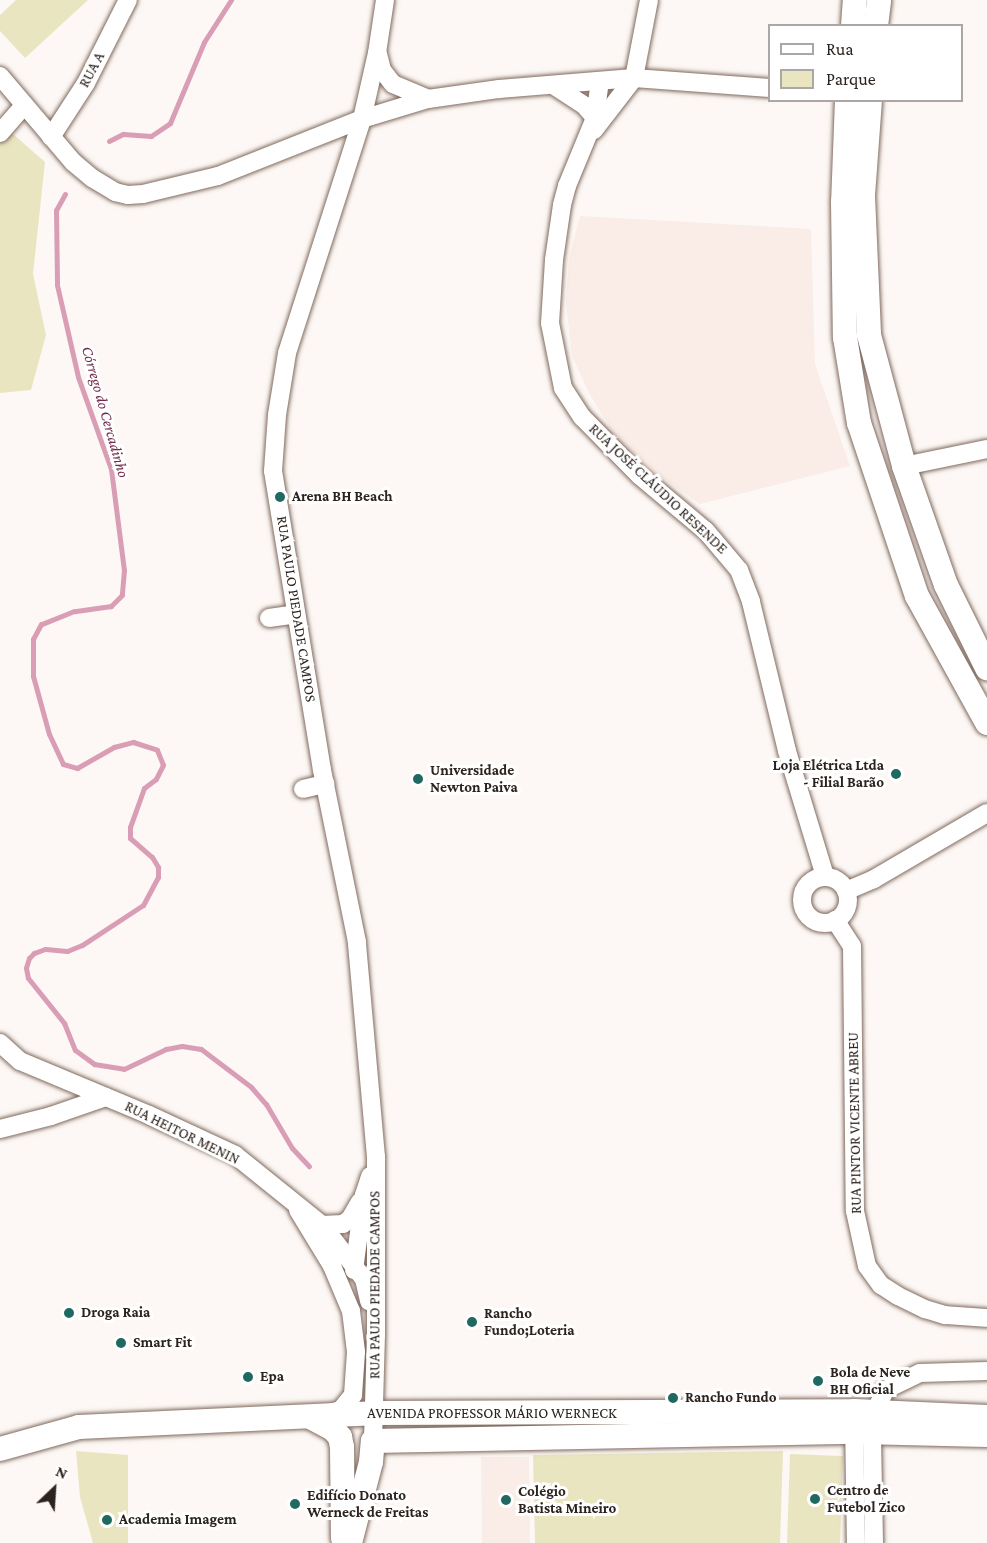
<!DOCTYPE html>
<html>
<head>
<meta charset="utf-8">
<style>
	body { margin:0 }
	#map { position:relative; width:987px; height:1543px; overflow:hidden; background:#fdf8f5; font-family:"Crimson Pro",serif }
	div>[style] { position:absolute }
	.built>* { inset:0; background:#faece6 }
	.green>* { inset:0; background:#e9e5c1 }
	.stream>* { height:5px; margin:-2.5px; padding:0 2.5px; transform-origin:2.5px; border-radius:2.5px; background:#d99eb5 }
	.roads { filter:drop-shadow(0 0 2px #806a5e) drop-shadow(0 0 2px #806a5e) }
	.minor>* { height:18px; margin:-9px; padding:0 9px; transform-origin:9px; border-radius:9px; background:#fff }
	.minor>.ring { margin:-9px; padding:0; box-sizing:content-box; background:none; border:18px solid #fff; border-radius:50% }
	.major>* { height:24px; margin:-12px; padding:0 12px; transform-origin:12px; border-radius:12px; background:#fff }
	.dots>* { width:16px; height:16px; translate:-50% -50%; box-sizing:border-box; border:3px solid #fff; border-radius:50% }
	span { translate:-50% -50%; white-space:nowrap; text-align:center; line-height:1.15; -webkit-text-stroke:6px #fff; paint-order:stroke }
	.street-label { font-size:15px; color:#2c231e }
	.poi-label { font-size:15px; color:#2c231e; font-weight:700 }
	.left { translate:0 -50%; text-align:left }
	.right { translate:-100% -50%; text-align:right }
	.water-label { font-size:16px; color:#702a4b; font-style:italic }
	.legend { position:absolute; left:768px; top:24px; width:195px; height:78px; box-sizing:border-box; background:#fff; border:2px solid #aba7a5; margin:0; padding:8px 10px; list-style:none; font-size:18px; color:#2c231e }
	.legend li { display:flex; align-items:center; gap:12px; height:30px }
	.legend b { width:30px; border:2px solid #aba7a5 }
	.north { position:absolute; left:24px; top:1459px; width:60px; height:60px; -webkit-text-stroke:4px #fff; paint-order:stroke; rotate:25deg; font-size:16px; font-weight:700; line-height:24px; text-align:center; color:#2c231e }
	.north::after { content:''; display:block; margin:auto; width:21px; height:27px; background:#2c231e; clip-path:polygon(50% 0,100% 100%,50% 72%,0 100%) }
</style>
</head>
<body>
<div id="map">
	<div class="built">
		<i style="clip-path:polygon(580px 216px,811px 229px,815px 364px,850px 466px,700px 504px,649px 469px,613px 433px,588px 391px,572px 356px,566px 302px,569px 258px)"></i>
		<i style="clip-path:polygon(481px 1457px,529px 1457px,530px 1543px,482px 1543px)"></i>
	</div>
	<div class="green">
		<i style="clip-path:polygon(16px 0,88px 0,25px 58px,0 31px,0 15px)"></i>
		<i style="clip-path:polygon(6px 128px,45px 162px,33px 274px,46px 335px,31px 390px,0 393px,0 138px)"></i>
		<i style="clip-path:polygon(76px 1451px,128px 1455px,128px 1543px,93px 1543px,80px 1497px)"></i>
		<i style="clip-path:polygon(783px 1451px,780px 1543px,535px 1543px,533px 1455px)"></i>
		<i style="clip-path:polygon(790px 1454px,843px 1456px,840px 1543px,787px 1543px)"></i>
	</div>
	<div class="stream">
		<i style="left:109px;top:141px;width:16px;rotate:-27deg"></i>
		<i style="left:123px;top:134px;width:28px;rotate:4deg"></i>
		<i style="left:151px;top:136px;width:23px;rotate:-34deg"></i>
		<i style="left:170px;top:123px;width:88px;rotate:-67.2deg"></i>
		<i style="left:204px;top:42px;width:50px;rotate:-57.3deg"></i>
		<i style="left:65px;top:194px;width:18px;rotate:119deg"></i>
		<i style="left:56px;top:210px;width:75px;rotate:89.2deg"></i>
		<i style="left:57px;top:285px;width:94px;rotate:77.1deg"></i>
		<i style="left:78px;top:377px;width:98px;rotate:70.3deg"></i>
		<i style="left:111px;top:469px;width:102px;rotate:82.7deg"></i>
		<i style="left:124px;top:570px;width:25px;rotate:95deg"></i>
		<i style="left:122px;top:595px;width:16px;rotate:135deg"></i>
		<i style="left:111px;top:606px;width:37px;rotate:172deg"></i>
		<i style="left:74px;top:611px;width:35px;rotate:158deg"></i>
		<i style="left:41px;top:624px;width:17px;rotate:118deg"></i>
		<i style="left:33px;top:639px;width:37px;rotate:90deg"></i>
		<i style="left:33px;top:676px;width:60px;rotate:74.6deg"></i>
		<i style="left:49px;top:734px;width:33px;rotate:65deg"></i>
		<i style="left:63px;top:764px;width:15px;rotate:16deg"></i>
		<i style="left:77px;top:768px;width:43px;rotate:-29.6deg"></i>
		<i style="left:114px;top:747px;width:20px;rotate:-15deg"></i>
		<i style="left:133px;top:742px;width:25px;rotate:18deg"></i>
		<i style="left:157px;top:750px;width:16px;rotate:68deg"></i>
		<i style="left:163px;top:765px;width:16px;rotate:117deg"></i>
		<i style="left:156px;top:779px;width:15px;rotate:143deg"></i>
		<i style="left:144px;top:788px;width:41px;rotate:109.7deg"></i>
		<i style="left:130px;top:827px;width:11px;rotate:90deg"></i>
		<i style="left:130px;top:838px;width:29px;rotate:41deg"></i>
		<i style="left:152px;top:857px;width:12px;rotate:59deg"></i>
		<i style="left:158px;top:867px;width:10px;rotate:90deg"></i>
		<i style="left:158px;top:877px;width:32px;rotate:118deg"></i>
		<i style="left:143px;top:905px;width:73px;rotate:146.7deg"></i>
		<i style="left:82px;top:945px;width:16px;rotate:158deg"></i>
		<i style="left:67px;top:951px;width:22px;rotate:-175deg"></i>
		<i style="left:45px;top:949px;width:12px;rotate:160deg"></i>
		<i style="left:34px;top:953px;width:7px;rotate:135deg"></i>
		<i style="left:29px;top:958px;width:10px;rotate:107deg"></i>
		<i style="left:26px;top:968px;width:10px;rotate:79deg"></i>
		<i style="left:28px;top:978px;width:58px;rotate:51.3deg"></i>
		<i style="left:64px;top:1023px;width:29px;rotate:68deg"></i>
		<i style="left:75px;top:1050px;width:24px;rotate:36deg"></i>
		<i style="left:94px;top:1064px;width:30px;rotate:9deg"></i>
		<i style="left:124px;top:1069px;width:47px;rotate:-25.5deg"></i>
		<i style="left:166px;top:1049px;width:16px;rotate:-11deg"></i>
		<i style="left:182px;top:1046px;width:19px;rotate:9deg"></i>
		<i style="left:201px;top:1049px;width:63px;rotate:37.2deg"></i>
		<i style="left:251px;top:1087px;width:23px;rotate:49deg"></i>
		<i style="left:266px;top:1104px;width:51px;rotate:59.4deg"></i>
		<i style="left:292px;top:1148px;width:25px;rotate:47deg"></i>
	</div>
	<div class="roads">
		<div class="minor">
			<i style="left:378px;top:54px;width:16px;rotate:76deg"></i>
			<i style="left:382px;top:70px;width:18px;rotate:52deg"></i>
			<i style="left:393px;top:84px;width:38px;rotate:23deg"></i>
			<i style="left:0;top:76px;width:113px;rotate:49.7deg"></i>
			<i style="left:73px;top:162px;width:25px;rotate:40deg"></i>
			<i style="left:92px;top:178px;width:27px;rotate:31deg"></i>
			<i style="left:115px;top:192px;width:13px;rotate:13deg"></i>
			<i style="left:128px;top:195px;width:15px;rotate:-4deg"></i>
			<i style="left:143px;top:194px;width:77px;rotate:-13.5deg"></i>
			<i style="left:218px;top:176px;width:155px;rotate:-21.6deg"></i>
			<i style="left:362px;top:119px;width:69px;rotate:-16.9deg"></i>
			<i style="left:428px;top:99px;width:72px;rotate:-8deg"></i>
			<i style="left:499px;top:89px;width:135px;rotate:-4.7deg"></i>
			<i style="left:634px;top:78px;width:136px;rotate:4.2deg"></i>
			<i style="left:600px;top:81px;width:37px;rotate:98deg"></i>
			<i style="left:595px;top:118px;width:74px;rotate:112.4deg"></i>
			<i style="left:567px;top:186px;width:20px;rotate:105deg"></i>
			<i style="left:562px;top:205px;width:56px;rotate:98.3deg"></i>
			<i style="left:554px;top:260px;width:63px;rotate:93.6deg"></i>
			<i style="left:550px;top:323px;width:66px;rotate:78.7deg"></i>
			<i style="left:563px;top:388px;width:35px;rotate:57deg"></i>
			<i style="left:582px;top:417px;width:81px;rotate:45.5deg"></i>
			<i style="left:639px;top:475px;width:87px;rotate:39.9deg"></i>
			<i style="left:706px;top:531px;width:51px;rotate:49.8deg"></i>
			<i style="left:739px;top:570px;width:34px;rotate:69deg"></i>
			<i style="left:751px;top:602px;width:153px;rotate:76.4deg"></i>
			<i style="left:787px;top:751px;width:131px;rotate:73.1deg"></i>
			<i style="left:553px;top:85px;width:38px;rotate:33deg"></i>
			<i style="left:585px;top:106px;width:16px;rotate:50deg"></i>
			<i style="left:594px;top:130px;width:66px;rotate:-52.4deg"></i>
			<i style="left:634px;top:78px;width:79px;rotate:-79.1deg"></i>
			<i style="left:0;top:133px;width:37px;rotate:-49deg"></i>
			<i style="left:51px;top:137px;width:64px;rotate:-57.1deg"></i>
			<i style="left:86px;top:83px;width:93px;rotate:-63.2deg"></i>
			<i style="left:904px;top:466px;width:85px;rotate:-11.6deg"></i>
			<i style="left:269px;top:618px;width:27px;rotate:-8deg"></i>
			<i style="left:303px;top:789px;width:23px;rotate:-13deg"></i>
			<i class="ring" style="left:802px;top:877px;width:28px;height:28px"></i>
			<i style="left:846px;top:891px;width:30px;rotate:-23deg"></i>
			<i style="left:874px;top:879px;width:131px;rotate:-30.3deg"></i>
			<i style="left:835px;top:920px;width:31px;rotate:57deg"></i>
			<i style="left:852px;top:946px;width:265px;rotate:89.4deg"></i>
			<i style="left:855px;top:1211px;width:56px;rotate:77.7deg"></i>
			<i style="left:867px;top:1266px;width:24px;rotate:54deg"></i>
			<i style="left:881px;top:1285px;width:20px;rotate:33deg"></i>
			<i style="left:898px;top:1296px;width:30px;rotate:26deg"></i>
			<i style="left:925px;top:1309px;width:21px;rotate:17deg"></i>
			<i style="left:945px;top:1315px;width:42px;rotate:4.1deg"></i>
			<i style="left:0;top:1043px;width:27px;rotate:42deg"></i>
			<i style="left:20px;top:1061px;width:140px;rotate:22.7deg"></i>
			<i style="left:149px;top:1115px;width:95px;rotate:24.9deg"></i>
			<i style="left:235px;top:1155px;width:112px;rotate:38.8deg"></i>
			<i style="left:322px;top:1225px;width:68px;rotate:52.1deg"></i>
			<i style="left:364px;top:1279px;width:23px;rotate:77deg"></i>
			<i style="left:0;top:1129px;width:53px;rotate:-14.3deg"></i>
			<i style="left:51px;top:1116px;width:58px;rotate:-19.1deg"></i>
			<i style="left:298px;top:1210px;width:66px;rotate:58.7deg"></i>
			<i style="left:332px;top:1266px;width:49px;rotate:67.1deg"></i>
			<i style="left:351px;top:1311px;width:41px;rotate:83deg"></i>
			<i style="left:356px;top:1352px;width:43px;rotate:94deg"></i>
			<i style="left:353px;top:1395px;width:19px;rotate:129deg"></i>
			<i style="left:341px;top:1410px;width:12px;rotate:166deg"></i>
			<i style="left:322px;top:1225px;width:21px;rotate:-3deg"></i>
			<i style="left:343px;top:1224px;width:9px;rotate:-36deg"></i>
			<i style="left:350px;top:1219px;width:20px;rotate:-60deg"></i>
			<i style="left:354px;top:1270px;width:76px;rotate:-82.4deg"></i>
			<i style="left:364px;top:1195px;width:20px;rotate:-72deg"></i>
			<i style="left:854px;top:1419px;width:124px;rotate:89.1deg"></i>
			<i style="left:373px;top:1441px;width:106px;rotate:-88.4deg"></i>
			<i style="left:376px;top:1335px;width:178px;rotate:-90deg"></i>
			<i style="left:376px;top:1157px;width:216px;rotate:-95.1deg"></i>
			<i style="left:357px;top:942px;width:176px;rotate:-101.5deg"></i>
			<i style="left:322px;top:770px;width:303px;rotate:-99.3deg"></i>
			<i style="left:273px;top:471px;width:56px;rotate:-85.9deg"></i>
			<i style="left:277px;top:415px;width:63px;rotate:-80.8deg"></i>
			<i style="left:287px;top:353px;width:246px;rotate:-72.2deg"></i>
			<i style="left:362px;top:119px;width:68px;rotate:-77.2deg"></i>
			<i style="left:377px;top:53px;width:54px;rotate:-81.4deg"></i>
			<i style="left:874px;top:1543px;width:109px;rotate:-91.1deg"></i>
			<i style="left:872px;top:1434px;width:20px;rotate:-84deg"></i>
			<i style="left:874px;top:1414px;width:26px;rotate:-65deg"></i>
			<i style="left:885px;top:1390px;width:39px;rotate:-26deg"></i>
			<i style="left:920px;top:1373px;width:67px;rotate:-1.7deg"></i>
		</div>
		<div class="major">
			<i style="left:853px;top:26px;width:26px;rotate:-86deg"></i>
			<i style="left:876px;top:26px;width:26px;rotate:-83deg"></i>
			<i style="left:847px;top:100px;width:102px;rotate:92.2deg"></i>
			<i style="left:843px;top:202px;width:135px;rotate:89.2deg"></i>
			<i style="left:845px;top:337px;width:87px;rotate:80.8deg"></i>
			<i style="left:859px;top:423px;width:182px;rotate:71.5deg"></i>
			<i style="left:917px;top:596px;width:145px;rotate:61.1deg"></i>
			<i style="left:870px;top:100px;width:96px;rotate:94.2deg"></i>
			<i style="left:863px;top:196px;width:139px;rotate:87.5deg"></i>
			<i style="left:869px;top:335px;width:136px;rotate:75deg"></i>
			<i style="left:904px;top:466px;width:126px;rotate:70.6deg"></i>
			<i style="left:946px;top:585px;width:93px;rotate:63.7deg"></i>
			<i style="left:312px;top:1418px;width:24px;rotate:28deg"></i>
			<i style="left:333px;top:1429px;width:11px;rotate:49deg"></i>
			<i style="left:340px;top:1437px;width:10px;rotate:79deg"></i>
			<i style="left:342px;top:1447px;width:91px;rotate:89.4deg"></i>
			<i style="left:0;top:1449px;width:82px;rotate:-15.6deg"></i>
			<i style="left:79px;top:1427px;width:294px;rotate:-2.7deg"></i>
			<i style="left:373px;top:1413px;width:481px;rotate:-0.2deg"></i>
			<i style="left:854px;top:1411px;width:133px;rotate:2.6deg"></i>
			<i style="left:350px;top:1543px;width:84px;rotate:-75.5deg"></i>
			<i style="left:371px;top:1462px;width:21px;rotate:-85deg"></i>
			<i style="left:373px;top:1441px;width:481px;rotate:-1.1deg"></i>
			<i style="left:854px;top:1432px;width:133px;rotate:1.3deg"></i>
		</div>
	</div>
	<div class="dots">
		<i style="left:280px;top:497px;background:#1f6961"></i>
		<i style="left:896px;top:774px;background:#1f6961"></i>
		<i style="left:418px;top:779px;background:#1f6961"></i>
		<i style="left:69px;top:1313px;background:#1f6961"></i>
		<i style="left:472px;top:1322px;background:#1f6961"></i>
		<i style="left:121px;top:1343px;background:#1f6961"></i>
		<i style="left:248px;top:1377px;background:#1f6961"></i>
		<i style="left:818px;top:1381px;background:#1f6961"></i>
		<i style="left:673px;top:1398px;background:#1f6961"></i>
		<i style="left:815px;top:1499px;background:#1f6961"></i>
		<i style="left:506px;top:1500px;background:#1f6961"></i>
		<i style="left:295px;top:1504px;background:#1f6961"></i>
		<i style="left:107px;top:1520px;background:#1f6961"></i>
	</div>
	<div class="street-label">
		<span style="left:92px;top:70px;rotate:-62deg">RUA A</span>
		<span style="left:658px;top:489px;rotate:43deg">RUA JOSÉ CLÁUDIO RESENDE</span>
		<span style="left:296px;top:609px;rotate:81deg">RUA PAULO PIEDADE CAMPOS</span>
		<span style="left:855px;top:1123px;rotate:-91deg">RUA PINTOR VICENTE ABREU</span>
		<span style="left:182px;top:1133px;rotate:26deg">RUA HEITOR MENIN</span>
		<span style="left:375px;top:1285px;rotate:-90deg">RUA PAULO PIEDADE CAMPOS</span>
		<span style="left:492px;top:1414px">AVENIDA PROFESSOR MÁRIO WERNECK</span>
	</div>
	<div class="poi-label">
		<span class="left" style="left:292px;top:497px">Arena BH Beach</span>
		<span class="right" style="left:884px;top:774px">Loja Elétrica Ltda<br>- Filial Barão</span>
		<span class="left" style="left:430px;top:779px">Universidade<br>Newton Paiva</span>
		<span class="left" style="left:81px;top:1313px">Droga Raia</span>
		<span class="left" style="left:484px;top:1322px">Rancho<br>Fundo;Loteria</span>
		<span class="left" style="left:133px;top:1343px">Smart Fit</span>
		<span class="left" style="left:830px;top:1381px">Bola de Neve<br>BH Oficial</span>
		<span class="left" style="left:260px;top:1377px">Epa</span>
		<span class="left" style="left:685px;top:1398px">Rancho Fundo</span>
		<span class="left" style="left:827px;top:1499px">Centro de<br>Futebol Zico</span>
		<span class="left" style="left:518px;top:1500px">Colégio<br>Batista Mineiro</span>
		<span class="left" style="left:307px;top:1504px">Edifício Donato<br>Werneck de Freitas</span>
		<span class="left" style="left:119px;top:1520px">Academia Imagem</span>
	</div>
	<div class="water-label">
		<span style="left:105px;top:412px;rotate:74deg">Córrego do Cercadinho</span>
	</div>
	<ul class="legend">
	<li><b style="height:8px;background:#fff"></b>Rua</li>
	<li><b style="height:16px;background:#e9e5c1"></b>Parque</li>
	</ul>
	<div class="north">N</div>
</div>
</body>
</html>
